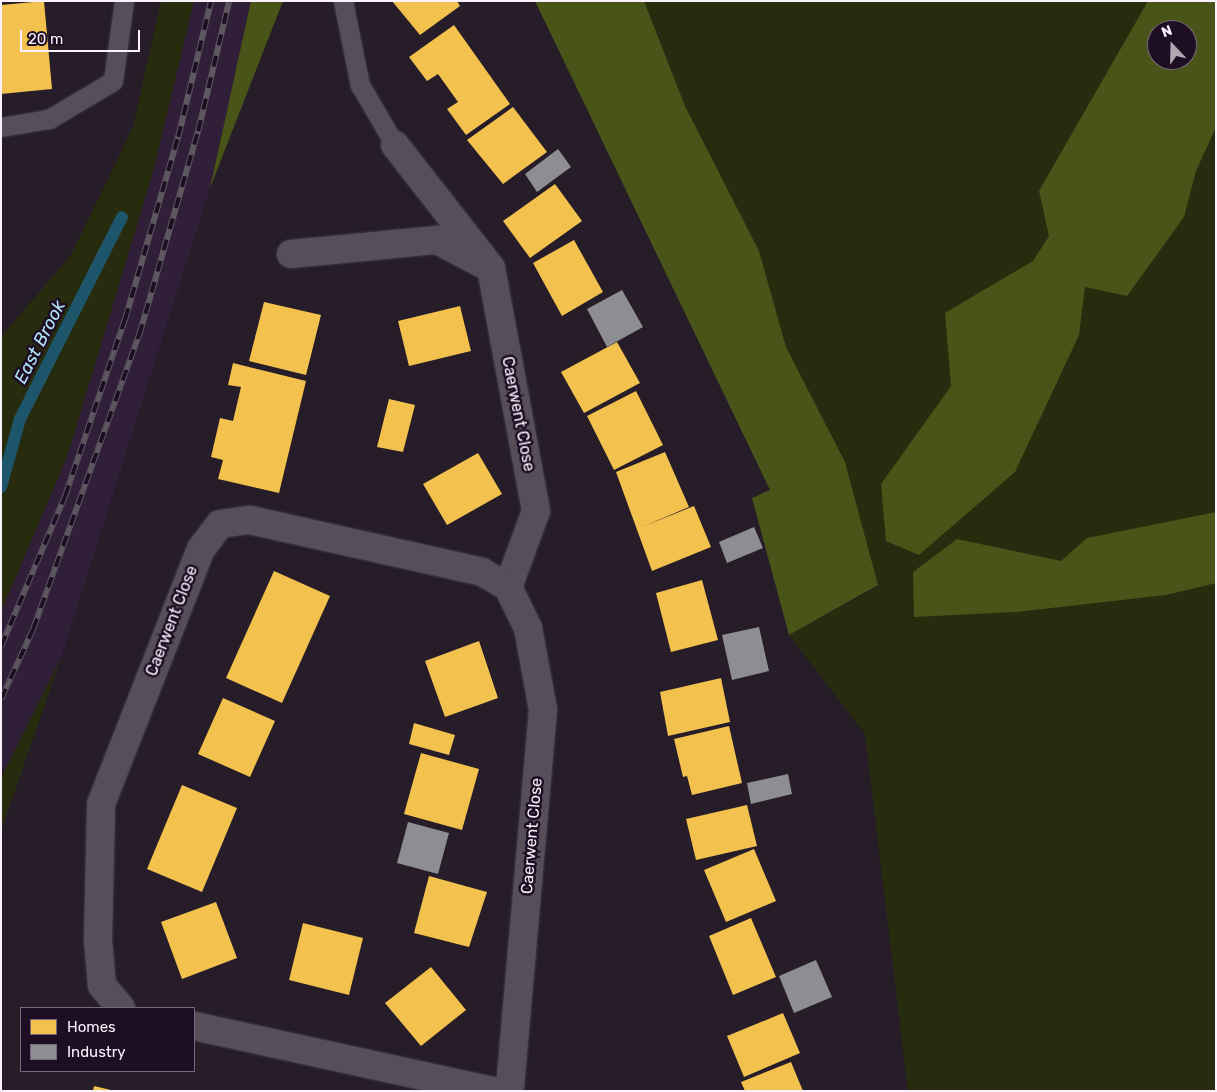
<!DOCTYPE html>
<html>
<head>
<meta charset="utf-8">
<style>
	body { margin:0 }
	#map { position:relative; width:1217px; height:1092px; overflow:hidden; background:#261d29; font-family:Rubik,sans-serif }
	div>[style] { position:absolute }
	.built>* { inset:0; background:#311e39 }
	.green>* { inset:0; background:#272c0f }
	.forest>* { inset:0; background:#495418 }
	.homes>* { inset:0; background:#f2c14e }
	.industry>* { inset:0; background:#8d8d92 }
	.stream>* { height:12px; margin:-6px; padding:0 6px; transform-origin:6px; border-radius:6px; background:#1d566b }
	.roads { filter:drop-shadow(0 0 1px #423a44) drop-shadow(0 0 1px #423a44) }
	.service>* { height:19px; margin:-9.5px; padding:0 9.5px; transform-origin:9.5px; border-radius:9.5px; background:#564e59 }
	.minor>* { height:28px; margin:-14px; padding:0 14px; transform-origin:14px; border-radius:14px; background:#564e59 }
	.rail>* { height:5.5px; margin-top:-2.75px; transform-origin:0; background:repeating-linear-gradient(90deg,#1e0e24 0 11px,#5d5760 0 22px); box-sizing:border-box; border-block:1px solid #5d5760 }
	span { translate:-50% -50%; white-space:nowrap; text-align:center; line-height:1.15; -webkit-text-stroke:5px #1e0e24; paint-order:stroke }
	.street-label { font-size:16px; color:#faf1fd }
	.water-label { font-size:18px; color:#b2e6fa; font-style:italic }
	.frame { position:absolute; inset:0; border:2px solid #faf1fd; pointer-events:none }
	.legend { position:absolute; left:20px; top:1007px; width:175px; height:65px; box-sizing:border-box; background:#1e0e24; border:1px solid #76697b; margin:0; padding:6px 9px; list-style:none; font-size:15px; color:#faf1fd }
	.legend li { display:flex; align-items:center; gap:10px; height:25px }
	.legend b { width:25px; border:1px solid #76697b }
	.north { position:absolute; left:1147px; top:20px; width:50px; height:50px; box-sizing:border-box; background:#1e0e24; border:1px solid #76697b; border-radius:50%; rotate:339deg; font-size:14px; font-weight:700; line-height:20px; text-align:center; color:#faf1fd }
	.north::after { content:''; display:block; margin:auto; width:18px; height:22px; background:#b0a7b3; clip-path:polygon(50% 0,100% 100%,50% 72%,0 100%) }
	.scale { position:absolute; left:20px; top:30px; width:120px; height:22px; box-sizing:border-box; border:2px solid #faf1fd; border-top:0; padding-left:6px; font-size:15px; line-height:18px; white-space:nowrap; color:#faf1fd; -webkit-text-stroke:4px #1e0e24; paint-order:stroke }
</style>
</head>
<body>
<div id="map">
	<div class="built">
		<i style="clip-path:polygon(194px 1px,251px 1px,210px 188px,61px 658px,7px 768px,1px 766px,1px 612px,67px 457px,153px 172px)"></i>
	</div>
	<div class="green">
		<i style="clip-path:polygon(161px 1px,194px 1px,153px 172px,67px 457px,1px 612px,1px 337px,71px 255px,133px 127px)"></i>
		<i style="clip-path:polygon(evenodd,644px 1px,1216px 1px,1216px 1091px,908px 1091px,865px 734px,789px 635px,878px 586px,845px 462px,786px 347px,759px 251px,685px 106px,644px 1px,1157px 30px,1187px 30px,1187px 60px,1157px 60px,1157px 30px)"></i>
		<i style="clip-path:polygon(61px 658px,1px 831px,1px 778px)"></i>
	</div>
	<div class="forest">
		<i style="clip-path:polygon(251px 1px,283px 1px,210px 188px)"></i>
		<i style="clip-path:polygon(535px 1px,644px 1px,685px 106px,759px 251px,786px 347px,845px 462px,878px 585px,789px 635px,752px 498px,770px 490px)"></i>
		<i style="clip-path:polygon(evenodd,1148px 1px,1216px 1px,1216px 127px,1196px 171px,1184px 217px,1127px 296px,1085px 287px,1079px 335px,1015px 472px,919px 555px,886px 541px,881px 484px,951px 386px,945px 313px,1033px 261px,1049px 236px,1039px 191px,1148px 1px,1157px 30px,1187px 30px,1187px 60px,1157px 60px,1157px 30px)"></i>
		<i style="clip-path:polygon(1216px 512px,1216px 583px,1166px 595px,1015px 612px,914px 617px,913px 572px,957px 539px,1061px 561px,1087px 538px)"></i>
	</div>
	<div class="homes">
		<i style="clip-path:polygon(44px 1px,52px 89px,1px 94px,1px 5px)"></i>
		<i style="clip-path:polygon(392px 1px,457px 1px,460px 6px,420px 35px)"></i>
		<i style="clip-path:polygon(454px 25px,510px 104px,466px 135px,447px 109px,458px 102px,438px 74px,427px 81px,409px 57px)"></i>
		<i style="clip-path:polygon(513px 107px,547px 152px,503px 184px,467px 140px)"></i>
		<i style="clip-path:polygon(555px 184px,582px 221px,530px 258px,503px 221px)"></i>
		<i style="clip-path:polygon(574px 240px,603px 292px,562px 316px,533px 263px)"></i>
		<i style="clip-path:polygon(264px 302px,321px 315px,306px 375px,249px 361px)"></i>
		<i style="clip-path:polygon(460px 306px,471px 351px,409px 366px,398px 321px)"></i>
		<i style="clip-path:polygon(617px 342px,640px 383px,584px 413px,561px 372px)"></i>
		<i style="clip-path:polygon(233px 363px,306px 381px,279px 493px,218px 479px,223px 460px,211px 457px,220px 418px,233px 421px,241px 387px,228px 385px)"></i>
		<i style="clip-path:polygon(636px 391px,663px 445px,614px 470px,587px 416px)"></i>
		<i style="clip-path:polygon(389px 399px,415px 405px,403px 452px,377px 447px)"></i>
		<i style="clip-path:polygon(665px 452px,689px 507px,642px 527px,694px 506px,711px 547px,652px 571px,616px 472px)"></i>
		<i style="clip-path:polygon(478px 453px,502px 494px,447px 525px,423px 484px)"></i>
		<i style="clip-path:polygon(274px 571px,330px 596px,282px 703px,226px 678px)"></i>
		<i style="clip-path:polygon(702px 580px,718px 640px,671px 652px,656px 593px)"></i>
		<i style="clip-path:polygon(479px 641px,498px 698px,445px 717px,425px 661px)"></i>
		<i style="clip-path:polygon(721px 678px,730px 722px,668px 736px,660px 692px)"></i>
		<i style="clip-path:polygon(223px 698px,275px 721px,250px 777px,198px 754px)"></i>
		<i style="clip-path:polygon(414px 723px,455px 735px,449px 755px,409px 744px)"></i>
		<i style="clip-path:polygon(729px 726px,742px 783px,692px 795px,687px 776px,683px 777px,674px 739px)"></i>
		<i style="clip-path:polygon(421px 753px,479px 769px,462px 830px,404px 814px)"></i>
		<i style="clip-path:polygon(182px 785px,237px 808px,202px 892px,147px 869px)"></i>
		<i style="clip-path:polygon(747px 805px,757px 846px,696px 860px,686px 819px)"></i>
		<i style="clip-path:polygon(754px 849px,776px 901px,726px 922px,704px 870px)"></i>
		<i style="clip-path:polygon(429px 876px,487px 892px,469px 947px,414px 933px)"></i>
		<i style="clip-path:polygon(216px 902px,237px 958px,182px 979px,161px 922px)"></i>
		<i style="clip-path:polygon(751px 918px,776px 977px,733px 995px,709px 936px)"></i>
		<i style="clip-path:polygon(303px 923px,363px 938px,349px 995px,289px 980px)"></i>
		<i style="clip-path:polygon(431px 967px,466px 1010px,421px 1046px,385px 1003px)"></i>
		<i style="clip-path:polygon(783px 1013px,800px 1053px,744px 1077px,727px 1036px)"></i>
		<i style="clip-path:polygon(791px 1062px,803px 1091px,745px 1091px,741px 1082px)"></i>
		<i style="clip-path:polygon(94px 1086px,111px 1090px,111px 1091px,93px 1091px)"></i>
	</div>
	<div class="industry">
		<i style="clip-path:polygon(558px 149px,571px 167px,537px 192px,525px 174px)"></i>
		<i style="clip-path:polygon(622px 290px,643px 327px,607px 347px,587px 309px)"></i>
		<i style="clip-path:polygon(754px 527px,763px 548px,727px 563px,719px 542px)"></i>
		<i style="clip-path:polygon(759px 627px,769px 671px,732px 680px,722px 635px)"></i>
		<i style="clip-path:polygon(788px 774px,792px 794px,751px 804px,747px 783px)"></i>
		<i style="clip-path:polygon(408px 822px,449px 833px,438px 874px,397px 863px)"></i>
		<i style="clip-path:polygon(816px 960px,832px 997px,794px 1013px,779px 976px)"></i>
	</div>
	<div class="stream">
		<i style="left:1px;top:487px;width:71px;rotate:-74.4deg"></i>
		<i style="left:20px;top:419px;width:226px;rotate:-63.2deg"></i>
	</div>
	<div class="roads">
		<div class="service">
			<i style="left:343px;top:1px;width:86px;rotate:78.6deg"></i>
			<i style="left:360px;top:85px;width:69px;rotate:59.7deg"></i>
			<i style="left:1px;top:127px;width:49px;rotate:-9.5deg"></i>
			<i style="left:49px;top:119px;width:74px;rotate:-30.7deg"></i>
			<i style="left:113px;top:81px;width:81px;rotate:-82.2deg"></i>
		</div>
		<div class="minor">
			<i style="left:395px;top:145px;width:156px;rotate:52deg"></i>
			<i style="left:491px;top:268px;width:247px;rotate:79.5deg"></i>
			<i style="left:536px;top:511px;width:81px;rotate:110.2deg"></i>
			<i style="left:291px;top:254px;width:147px;rotate:-5.5deg"></i>
			<i style="left:437px;top:240px;width:52px;rotate:27.6deg"></i>
			<i style="left:121px;top:1008px;width:30px;rotate:-130deg"></i>
			<i style="left:102px;top:985px;width:45px;rotate:-95.1deg"></i>
			<i style="left:98px;top:940px;width:136px;rotate:-88.7deg"></i>
			<i style="left:101px;top:804px;width:274px;rotate:-68.6deg"></i>
			<i style="left:201px;top:549px;width:31px;rotate:-53deg"></i>
			<i style="left:220px;top:524px;width:30px;rotate:-8deg"></i>
			<i style="left:250px;top:520px;width:238px;rotate:12.6deg"></i>
			<i style="left:482px;top:572px;width:30px;rotate:30deg"></i>
			<i style="left:508px;top:587px;width:46px;rotate:64deg"></i>
			<i style="left:528px;top:628px;width:83px;rotate:79.6deg"></i>
			<i style="left:543px;top:710px;width:382px;rotate:95deg"></i>
			<i style="left:194px;top:1026px;width:304px;rotate:12.3deg"></i>
		</div>
	</div>
	<div class="rail">
		<i style="left:1px;top:646px;width:163px;rotate:-66.9deg"></i>
		<i style="left:65px;top:496px;width:187px;rotate:-71.3deg"></i>
		<i style="left:125px;top:319px;width:190px;rotate:-73.8deg"></i>
		<i style="left:178px;top:137px;width:140px;rotate:-76.4deg"></i>
		<i style="left:1px;top:699px;width:77px;rotate:-65.4deg"></i>
		<i style="left:33px;top:629px;width:313px;rotate:-70.2deg"></i>
		<i style="left:139px;top:335px;width:212px;rotate:-73.9deg"></i>
		<i style="left:198px;top:131px;width:134px;rotate:-76.6deg"></i>
	</div>
	<div class="street-label">
		<span style="left:518px;top:414px;rotate:79deg">Caerwent Close</span>
		<span style="left:172px;top:621px;rotate:-69deg">Caerwent Close</span>
		<span style="left:532px;top:836px;rotate:-85deg">Caerwent Close</span>
	</div>
	<div class="water-label">
		<span style="left:40px;top:342px;rotate:-63deg">East Brook</span>
	</div>
	<div class="frame"></div>
	<ul class="legend">
	<li><b style="height:14px;background:#f2c14e"></b>Homes</li>
	<li><b style="height:14px;background:#8d8d92"></b>Industry</li>
	</ul>
	<div class="north">N</div>
	<div class="scale">20 m</div>
</div>
</body>
</html>
